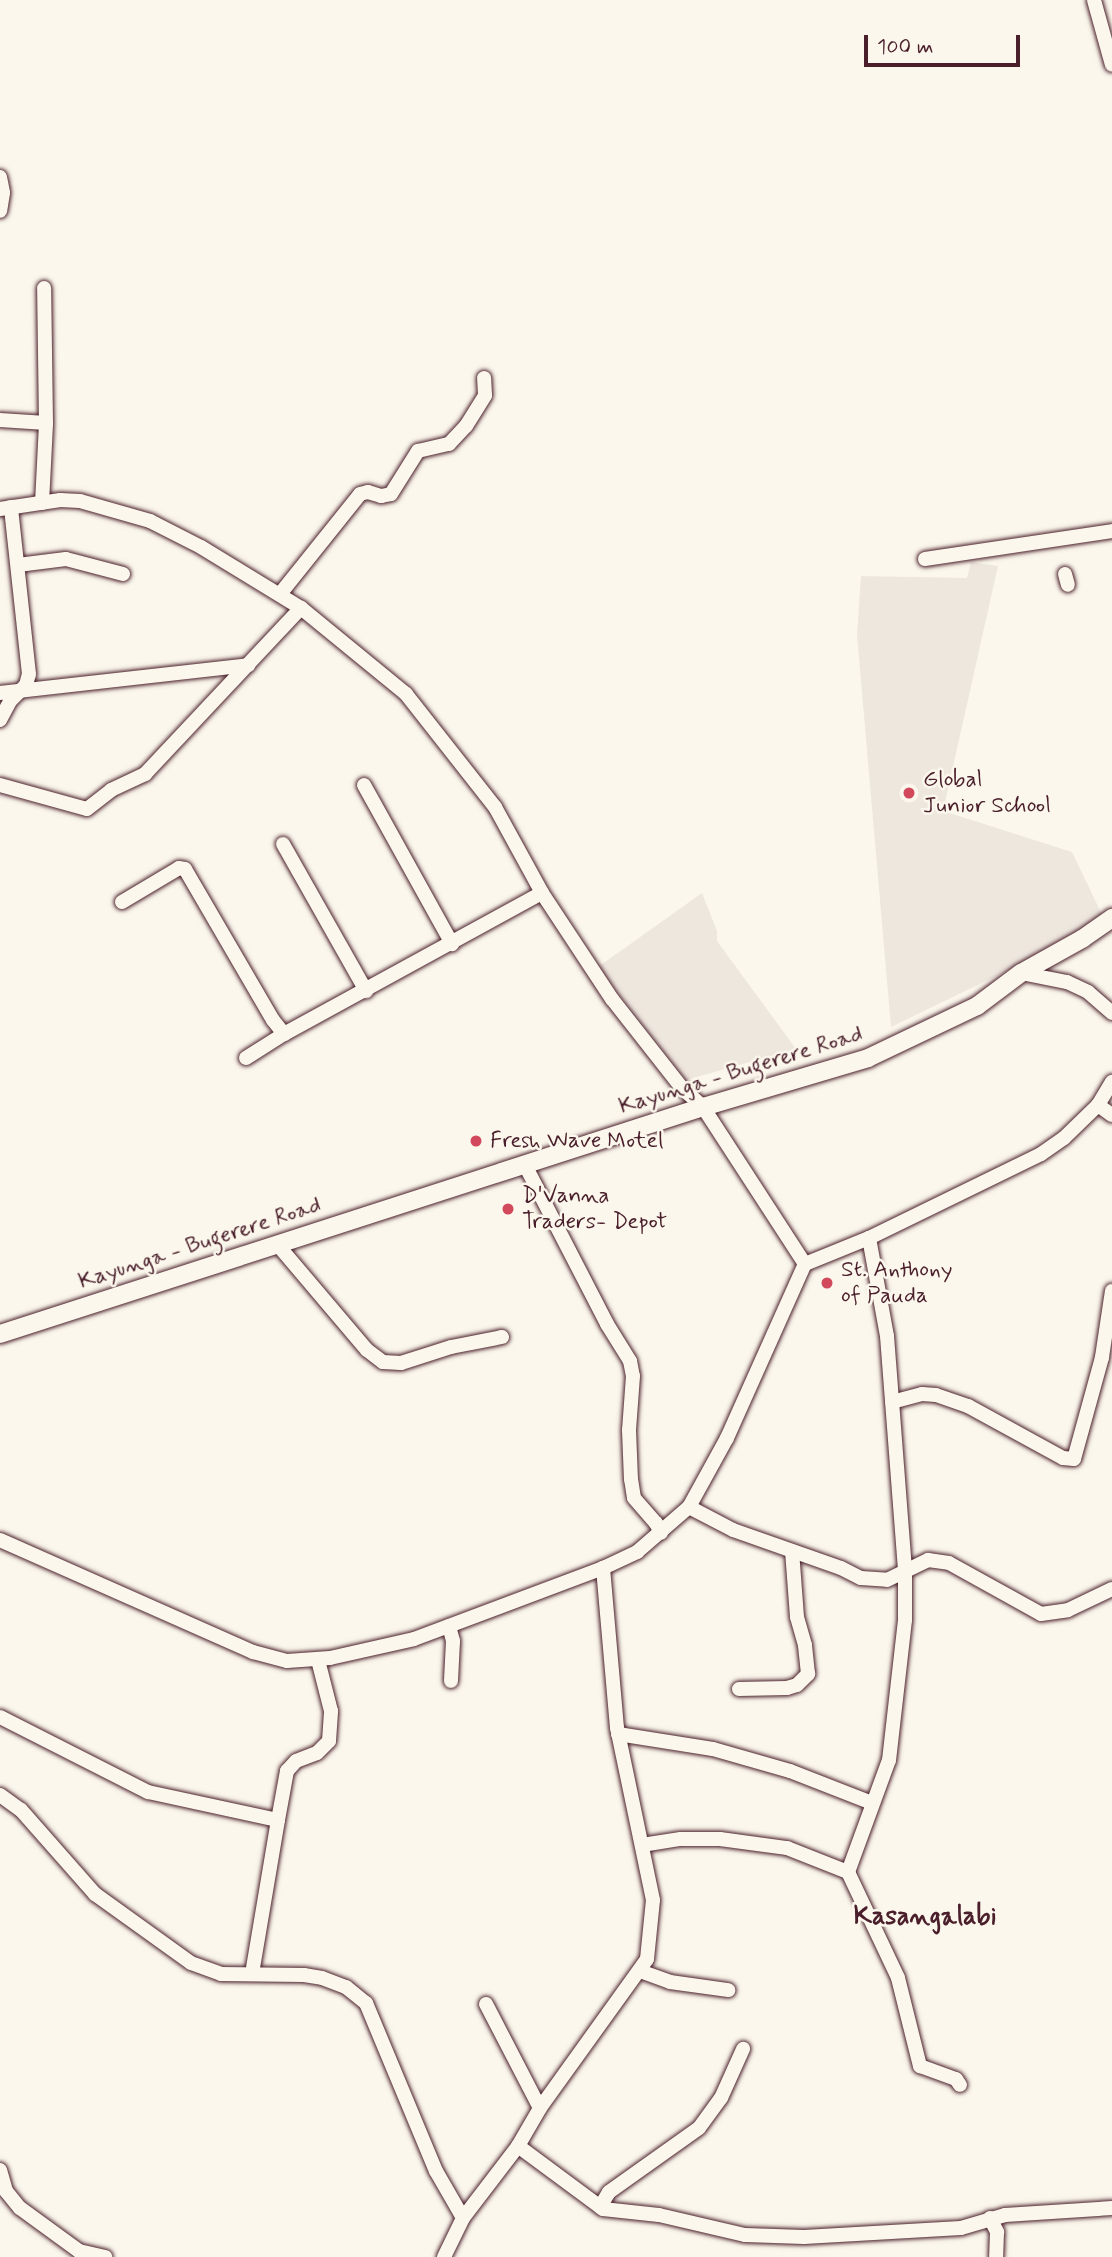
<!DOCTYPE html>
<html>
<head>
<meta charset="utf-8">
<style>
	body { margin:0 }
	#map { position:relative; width:1112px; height:2257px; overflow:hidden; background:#fbf7ec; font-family:Mynerve,sans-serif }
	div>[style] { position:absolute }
	.built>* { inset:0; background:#eee7de }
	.roads { filter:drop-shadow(0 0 2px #4a1f2b) drop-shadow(0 0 2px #4a1f2b) }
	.minor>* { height:14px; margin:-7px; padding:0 7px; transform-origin:7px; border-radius:7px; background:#fbf7ec }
	.major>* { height:18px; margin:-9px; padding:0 9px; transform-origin:9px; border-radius:9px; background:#fbf7ec }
	.dots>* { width:19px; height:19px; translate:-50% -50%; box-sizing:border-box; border:4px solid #fbf7ec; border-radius:50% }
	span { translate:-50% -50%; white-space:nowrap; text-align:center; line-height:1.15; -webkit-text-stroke:5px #fbf7ec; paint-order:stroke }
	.poi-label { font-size:23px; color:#4a1f2b }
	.left { translate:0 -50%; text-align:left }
	.street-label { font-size:23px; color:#4a1f2b }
	.quarter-label { font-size:26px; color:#4a1f2b; font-weight:700 }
	.scale { position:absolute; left:864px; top:35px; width:156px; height:32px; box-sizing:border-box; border:4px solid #4a1f2b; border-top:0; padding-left:9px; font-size:21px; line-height:24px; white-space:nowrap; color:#4a1f2b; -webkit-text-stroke:5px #fbf7ec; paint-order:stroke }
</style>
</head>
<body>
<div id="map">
	<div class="built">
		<i style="clip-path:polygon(971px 562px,998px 566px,943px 811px,1072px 852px,1106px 923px,891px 1027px,857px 635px,861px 576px,967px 578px)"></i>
		<i style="clip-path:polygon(702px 893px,717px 931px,717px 941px,796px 1049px,686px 1080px,598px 967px)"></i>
	</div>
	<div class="roads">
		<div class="minor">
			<i style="left:1094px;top:0;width:67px;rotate:74.5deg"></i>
			<i style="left:0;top:177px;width:16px;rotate:79deg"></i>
			<i style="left:3px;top:193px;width:18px;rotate:99deg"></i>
			<i style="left:0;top:420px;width:46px;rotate:3.7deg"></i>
			<i style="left:42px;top:503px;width:80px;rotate:-87.1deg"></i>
			<i style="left:46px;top:423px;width:135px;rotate:-90.8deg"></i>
			<i style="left:0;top:509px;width:61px;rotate:-8.5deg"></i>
			<i style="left:60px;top:500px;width:20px;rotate:3deg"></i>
			<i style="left:80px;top:501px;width:73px;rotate:15.9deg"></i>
			<i style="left:150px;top:521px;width:57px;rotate:27deg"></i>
			<i style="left:201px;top:547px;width:117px;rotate:31.4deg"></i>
			<i style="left:301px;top:608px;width:136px;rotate:39.3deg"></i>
			<i style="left:406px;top:694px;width:144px;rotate:51.8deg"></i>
			<i style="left:495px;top:807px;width:98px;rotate:61.3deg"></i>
			<i style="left:542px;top:893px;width:127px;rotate:56.6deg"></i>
			<i style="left:612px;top:999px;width:113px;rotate:51.8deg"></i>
			<i style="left:682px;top:1088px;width:28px;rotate:42deg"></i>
			<i style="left:703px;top:1107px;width:187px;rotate:57deg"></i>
			<i style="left:925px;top:559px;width:189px;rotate:-8.5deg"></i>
			<i style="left:18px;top:565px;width:48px;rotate:-7.1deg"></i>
			<i style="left:66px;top:559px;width:59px;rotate:14.7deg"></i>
			<i style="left:1065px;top:574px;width:11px;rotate:75deg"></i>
			<i style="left:280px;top:594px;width:128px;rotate:-51.3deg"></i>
			<i style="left:360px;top:494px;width:8px;rotate:-14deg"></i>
			<i style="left:368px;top:492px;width:14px;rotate:17deg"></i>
			<i style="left:381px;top:496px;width:10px;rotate:-11deg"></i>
			<i style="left:391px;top:494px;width:51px;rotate:-57.9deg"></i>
			<i style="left:418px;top:451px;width:32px;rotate:-13deg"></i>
			<i style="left:449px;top:444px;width:25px;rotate:-47deg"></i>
			<i style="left:466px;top:426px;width:36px;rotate:-58deg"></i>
			<i style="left:485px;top:395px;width:17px;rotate:-93deg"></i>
			<i style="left:0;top:693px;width:250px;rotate:-6.4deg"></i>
			<i style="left:0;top:720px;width:21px;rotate:-62deg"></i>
			<i style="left:10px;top:701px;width:23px;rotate:-45deg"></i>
			<i style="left:26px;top:685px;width:11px;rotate:-75deg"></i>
			<i style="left:29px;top:674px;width:168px;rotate:-96.2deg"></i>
			<i style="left:0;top:785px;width:90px;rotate:15.4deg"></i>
			<i style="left:87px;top:809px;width:31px;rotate:-38deg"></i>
			<i style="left:111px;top:790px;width:38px;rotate:-25deg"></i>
			<i style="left:145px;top:774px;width:228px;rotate:-46.8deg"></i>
			<i style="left:364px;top:785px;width:182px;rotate:61deg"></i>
			<i style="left:283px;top:844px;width:169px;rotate:60.5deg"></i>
			<i style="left:122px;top:902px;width:66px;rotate:-30.8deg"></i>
			<i style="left:179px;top:868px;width:6px;rotate:9deg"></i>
			<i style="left:185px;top:869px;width:175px;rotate:59.8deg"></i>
			<i style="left:273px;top:1020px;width:18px;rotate:52deg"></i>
			<i style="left:1021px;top:973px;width:47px;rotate:11.1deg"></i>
			<i style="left:1067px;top:982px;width:23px;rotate:25deg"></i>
			<i style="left:1088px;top:992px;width:32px;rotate:41deg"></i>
			<i style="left:246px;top:1058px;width:45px;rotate:-32.3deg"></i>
			<i style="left:284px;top:1034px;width:294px;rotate:-28.7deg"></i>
			<i style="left:1098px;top:1105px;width:17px;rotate:36deg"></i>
			<i style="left:525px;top:1165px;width:179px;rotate:62.7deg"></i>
			<i style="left:607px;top:1324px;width:44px;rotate:58.1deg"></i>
			<i style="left:630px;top:1361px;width:15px;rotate:79deg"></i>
			<i style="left:633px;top:1376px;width:54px;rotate:94.2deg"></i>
			<i style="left:629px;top:1430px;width:49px;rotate:87.7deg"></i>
			<i style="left:631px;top:1479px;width:19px;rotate:81deg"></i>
			<i style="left:634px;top:1498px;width:33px;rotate:49deg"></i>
			<i style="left:656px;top:1523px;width:11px;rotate:63deg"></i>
			<i style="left:869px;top:1238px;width:100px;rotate:79.6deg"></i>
			<i style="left:887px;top:1336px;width:236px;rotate:85.6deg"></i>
			<i style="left:905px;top:1571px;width:49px;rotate:90deg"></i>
			<i style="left:905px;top:1620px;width:141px;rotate:96.5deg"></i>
			<i style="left:889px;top:1760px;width:119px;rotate:110.1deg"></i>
			<i style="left:848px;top:1872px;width:117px;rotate:64.7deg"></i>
			<i style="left:898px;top:1978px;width:91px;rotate:76deg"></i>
			<i style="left:920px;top:2066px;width:38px;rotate:20deg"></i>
			<i style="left:956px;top:2079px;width:7px;rotate:56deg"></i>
			<i style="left:277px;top:1244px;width:139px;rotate:49.7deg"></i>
			<i style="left:367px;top:1350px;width:20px;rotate:37deg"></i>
			<i style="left:383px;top:1362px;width:18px;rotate:3deg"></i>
			<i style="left:401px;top:1363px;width:52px;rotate:-17.7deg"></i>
			<i style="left:451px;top:1347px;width:52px;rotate:-11.1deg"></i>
			<i style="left:805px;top:1264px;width:69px;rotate:-22.1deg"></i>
			<i style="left:869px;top:1238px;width:191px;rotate:-26deg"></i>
			<i style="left:1041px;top:1154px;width:28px;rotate:-35deg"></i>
			<i style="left:1064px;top:1138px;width:47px;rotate:-44.1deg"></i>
			<i style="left:1098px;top:1105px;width:27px;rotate:-59deg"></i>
			<i style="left:892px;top:1402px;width:31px;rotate:-15deg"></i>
			<i style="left:922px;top:1394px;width:14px;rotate:4deg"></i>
			<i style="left:936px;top:1395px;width:34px;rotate:19deg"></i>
			<i style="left:968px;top:1406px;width:108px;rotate:28.7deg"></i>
			<i style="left:1063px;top:1458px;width:11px;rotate:5deg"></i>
			<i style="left:1074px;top:1459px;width:106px;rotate:-74.6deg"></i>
			<i style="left:1102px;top:1357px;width:67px;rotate:-81.4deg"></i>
			<i style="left:689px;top:1507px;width:50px;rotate:27.6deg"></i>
			<i style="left:733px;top:1530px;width:114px;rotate:19.4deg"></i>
			<i style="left:841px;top:1568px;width:22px;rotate:27deg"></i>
			<i style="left:861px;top:1578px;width:26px;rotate:4deg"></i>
			<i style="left:887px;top:1580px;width:46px;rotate:-26deg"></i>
			<i style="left:928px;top:1560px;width:21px;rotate:8deg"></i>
			<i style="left:949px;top:1563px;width:105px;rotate:29deg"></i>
			<i style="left:1041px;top:1614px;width:27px;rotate:-8deg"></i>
			<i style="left:1068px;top:1610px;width:49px;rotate:-25.5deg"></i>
			<i style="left:0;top:1540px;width:277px;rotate:23.9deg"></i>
			<i style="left:253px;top:1652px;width:35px;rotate:15deg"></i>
			<i style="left:287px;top:1661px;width:43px;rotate:-4deg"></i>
			<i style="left:330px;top:1658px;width:86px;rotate:-12.7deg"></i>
			<i style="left:414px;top:1639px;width:202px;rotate:-20.6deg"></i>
			<i style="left:603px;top:1568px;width:38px;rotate:-25deg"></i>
			<i style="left:637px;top:1552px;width:69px;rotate:-40.9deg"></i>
			<i style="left:689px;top:1507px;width:79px;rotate:-61.2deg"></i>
			<i style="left:727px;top:1438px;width:191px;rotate:-65.9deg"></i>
			<i style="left:449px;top:1626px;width:16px;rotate:75deg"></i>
			<i style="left:453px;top:1641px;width:40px;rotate:92.9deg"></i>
			<i style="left:739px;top:1689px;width:48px;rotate:-1.2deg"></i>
			<i style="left:787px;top:1688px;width:10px;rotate:-17deg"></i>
			<i style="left:797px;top:1685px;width:16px;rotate:-45deg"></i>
			<i style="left:808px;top:1674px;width:29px;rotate:-96deg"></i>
			<i style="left:805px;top:1645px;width:29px;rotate:-106deg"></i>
			<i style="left:797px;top:1617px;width:66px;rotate:-94.3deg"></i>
			<i style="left:0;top:1717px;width:166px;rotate:26.9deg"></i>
			<i style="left:148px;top:1792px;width:133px;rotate:12.2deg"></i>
			<i style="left:278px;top:1820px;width:155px;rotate:99.6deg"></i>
			<i style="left:618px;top:1734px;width:96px;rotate:9deg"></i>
			<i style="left:713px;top:1749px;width:80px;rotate:15.9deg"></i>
			<i style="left:790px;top:1771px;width:88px;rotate:21.3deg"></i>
			<i style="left:0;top:1795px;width:26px;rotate:36deg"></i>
			<i style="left:21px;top:1810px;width:112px;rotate:48.6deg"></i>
			<i style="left:95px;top:1894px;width:118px;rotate:35.7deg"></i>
			<i style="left:191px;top:1963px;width:32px;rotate:20deg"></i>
			<i style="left:221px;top:1974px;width:83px;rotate:0.7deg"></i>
			<i style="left:304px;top:1975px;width:18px;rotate:9deg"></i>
			<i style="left:322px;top:1978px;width:26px;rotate:21deg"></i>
			<i style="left:346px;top:1987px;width:26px;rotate:39deg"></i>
			<i style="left:366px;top:2003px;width:182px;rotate:67.4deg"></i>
			<i style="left:436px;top:2171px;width:54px;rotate:60.1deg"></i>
			<i style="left:278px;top:1820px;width:50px;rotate:-79.6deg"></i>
			<i style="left:287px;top:1771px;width:13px;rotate:-48deg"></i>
			<i style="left:296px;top:1761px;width:22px;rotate:-21deg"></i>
			<i style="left:317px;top:1753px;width:17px;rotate:-45deg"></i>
			<i style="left:329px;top:1741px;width:30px;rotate:-86deg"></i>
			<i style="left:331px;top:1711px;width:53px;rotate:-104.3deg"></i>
			<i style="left:642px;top:1845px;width:39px;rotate:-9deg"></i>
			<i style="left:681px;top:1839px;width:39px"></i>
			<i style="left:720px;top:1839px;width:68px;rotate:7.7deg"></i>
			<i style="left:787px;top:1848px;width:66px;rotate:21.5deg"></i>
			<i style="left:640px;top:1971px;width:32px;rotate:20deg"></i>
			<i style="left:670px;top:1982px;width:59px;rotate:7.9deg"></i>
			<i style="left:486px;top:2004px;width:117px;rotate:62.6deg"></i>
			<i style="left:518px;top:2146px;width:106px;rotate:36.5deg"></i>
			<i style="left:603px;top:2209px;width:56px;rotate:6.1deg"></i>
			<i style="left:659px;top:2215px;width:88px;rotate:13.1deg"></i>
			<i style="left:745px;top:2235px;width:59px;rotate:1.9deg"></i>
			<i style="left:804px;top:2237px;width:157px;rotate:-3.3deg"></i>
			<i style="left:961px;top:2228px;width:46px;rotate:-16.5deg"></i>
			<i style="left:1005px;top:2215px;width:107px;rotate:-3.7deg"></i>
			<i style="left:0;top:2170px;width:22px;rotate:74deg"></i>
			<i style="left:6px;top:2191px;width:22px;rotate:51deg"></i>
			<i style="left:20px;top:2208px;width:73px;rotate:36.1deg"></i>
			<i style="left:79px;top:2251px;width:27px;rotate:13deg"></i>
			<i style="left:600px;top:2207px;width:17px;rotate:-59deg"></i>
			<i style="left:609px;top:2192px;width:110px;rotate:-35.4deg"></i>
			<i style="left:699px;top:2128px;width:37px;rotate:-54deg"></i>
			<i style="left:721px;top:2098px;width:54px;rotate:-65.8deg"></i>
			<i style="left:990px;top:2218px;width:16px;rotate:63deg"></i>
			<i style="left:997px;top:2232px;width:25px;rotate:92deg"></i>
			<i style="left:444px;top:2257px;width:43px;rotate:-64deg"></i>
			<i style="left:463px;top:2218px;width:91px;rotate:-52.6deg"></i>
			<i style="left:518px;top:2146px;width:44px;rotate:-59.9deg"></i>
			<i style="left:540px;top:2108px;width:183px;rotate:-54.3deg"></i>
			<i style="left:647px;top:1959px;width:59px;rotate:-84.2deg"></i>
			<i style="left:653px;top:1900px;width:176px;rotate:-101.8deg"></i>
			<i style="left:617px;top:1728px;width:161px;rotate:-95deg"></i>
		</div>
		<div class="major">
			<i style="left:0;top:1334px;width:739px;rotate:-17.9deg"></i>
			<i style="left:703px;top:1107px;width:172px;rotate:-16.5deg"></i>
			<i style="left:868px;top:1058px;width:121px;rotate:-25.5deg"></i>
			<i style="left:977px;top:1006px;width:55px;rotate:-36.9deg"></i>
			<i style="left:1021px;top:973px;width:70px;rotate:-29.1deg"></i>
			<i style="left:1082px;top:939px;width:37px;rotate:-35deg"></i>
		</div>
	</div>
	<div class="dots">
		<i style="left:909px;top:793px;background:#d1495b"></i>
		<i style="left:476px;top:1141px;background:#d1495b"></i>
		<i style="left:508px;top:1209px;background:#d1495b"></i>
		<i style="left:827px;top:1283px;background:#d1495b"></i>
	</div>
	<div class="poi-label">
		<span class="left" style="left:923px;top:793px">Global<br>Junior School</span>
		<span class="left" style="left:490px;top:1141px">Fresh Wave Motel</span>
		<span class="left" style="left:522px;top:1209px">D'Vanna<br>Traders- Depot</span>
		<span class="left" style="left:841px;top:1283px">St. Anthony<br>of Pauda</span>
	</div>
	<div class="street-label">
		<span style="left:741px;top:1071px;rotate:-17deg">Kayunga - Bugerere Road</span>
		<span style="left:200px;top:1244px;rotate:-18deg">Kayunga - Bugerere Road</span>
	</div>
	<div class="quarter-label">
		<span style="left:925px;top:1918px">Kasangalabi</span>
	</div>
	<div class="scale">100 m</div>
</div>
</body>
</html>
